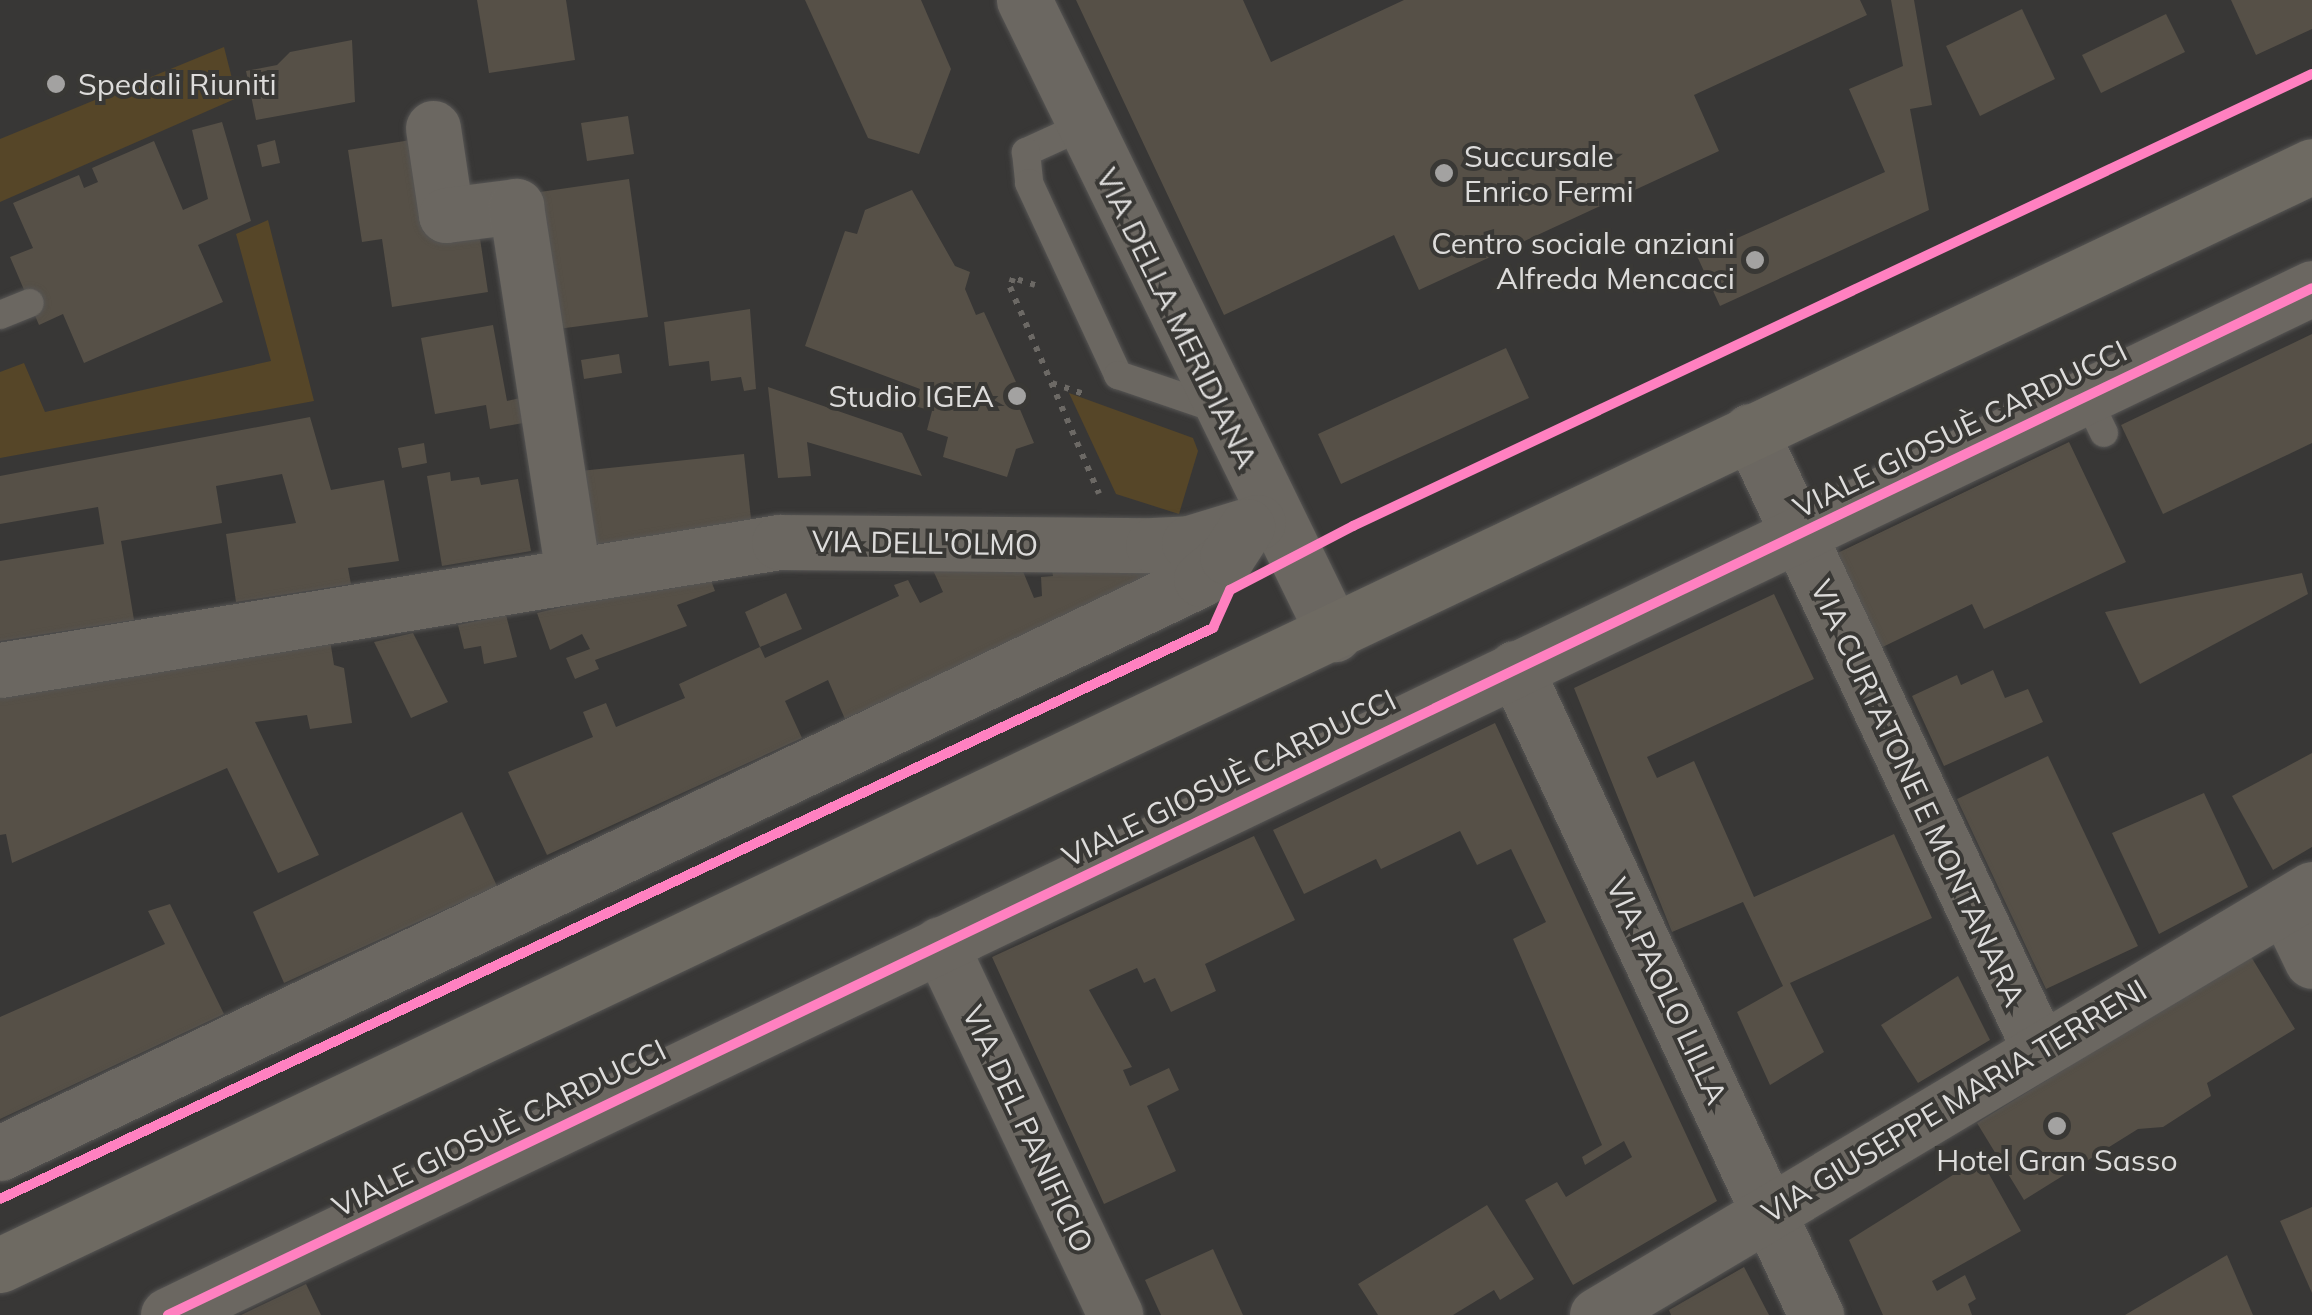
<!DOCTYPE html>
<html>
<head>
<meta charset="utf-8">
<style>
	body { margin:0 }
	#map { position:relative; width:2312px; height:1315px; overflow:hidden; background:#383736; font-family:Mulish,sans-serif }
	div>[style] { position:absolute }
	.green>* { inset:0; background:#564628 }
	.building>* { inset:0; background:#565047 }
	.path>* { height:6px; margin-top:-3px; transform-origin:0; background:repeating-linear-gradient(90deg,#6c6965 0 5px,transparent 0 13px) }
	.roads { filter:drop-shadow(0 0 2px #565554) drop-shadow(0 0 2px #565554) }
	.service>* { height:28px; margin:-14px; padding:0 14px; transform-origin:14px; border-radius:14px; background:#6b6761 }
	.minor>* { height:55px; margin:-27.5px; padding:0 27.5px; transform-origin:27.5px; border-radius:27.5px; background:#6b6761 }
	.tertiary>* { height:55px; margin:-27.5px; padding:0 27.5px; transform-origin:27.5px; border-radius:27.5px; background:#6b6761 }
	.secondary>* { height:55px; margin:-27.5px; padding:0 27.5px; transform-origin:27.5px; border-radius:27.5px; background:#6e6a62 }
	.cycleway>* { height:10px; margin:-5px; padding:0 5px; transform-origin:5px; border-radius:5px; background:#ff80c0 }
	.dots>* { width:28px; height:28px; translate:-50% -50%; box-sizing:border-box; border:5px solid #393835; border-radius:50% }
	span { translate:-50% -50%; white-space:nowrap; text-align:center; line-height:1.15; -webkit-text-stroke:8px #393835; paint-order:stroke }
	.poi-label { font-size:30px; color:#dddcdb }
	.left { translate:0 -50%; text-align:left }
	.right { translate:-100% -50%; text-align:right }
	.street-label { font-size:30px; color:#dddcdb }
</style>
</head>
<body>
<div id="map">
	<div class="green">
		<i style="clip-path:polygon(224px 47px,237px 98px,0 202px,0 139px)"></i>
		<i style="clip-path:polygon(268px 220px,314px 401px,0 458px,0 372px,24px 363px,45px 412px,271px 361px,236px 234px)"></i>
		<i style="clip-path:polygon(1069px 393px,1193px 438px,1198px 451px,1179px 514px,1116px 494px)"></i>
	</div>
	<div class="building">
		<i style="clip-path:polygon(477px 0,566px 0,575px 60px,489px 73px)"></i>
		<i style="clip-path:polygon(805px 0,921px 0,951px 69px,919px 154px,868px 138px)"></i>
		<i style="clip-path:polygon(1076px 0,1243px 0,1271px 62px,1404px 0,1860px 0,1867px 15px,1694px 95px,1719px 151px,1419px 290px,1394px 235px,1224px 315px)"></i>
		<i style="clip-path:polygon(1891px 0,1914px 0,1932px 105px,1910px 109px,1929px 210px,1720px 306px,1697px 256px,1885px 172px,1849px 89px,1903px 66px)"></i>
		<i style="clip-path:polygon(2231px 0,2312px 0,2312px 29px,2256px 55px)"></i>
		<i style="clip-path:polygon(2022px 9px,2055px 79px,1980px 116px,1946px 46px)"></i>
		<i style="clip-path:polygon(2166px 14px,2185px 52px,2101px 93px,2082px 55px)"></i>
		<i style="clip-path:polygon(352px 40px,355px 102px,256px 120px,246px 71px,277px 65px,290px 52px)"></i>
		<i style="clip-path:polygon(628px 116px,634px 154px,587px 161px,581px 123px)"></i>
		<i style="clip-path:polygon(222px 122px,251px 221px,198px 245px,223px 302px,84px 363px,63px 314px,39px 325px,10px 257px,33px 248px,13px 203px,79px 175px,84px 188px,98px 182px,92px 168px,154px 141px,183px 210px,208px 199px,192px 130px)"></i>
		<i style="clip-path:polygon(417px 139px,478px 225px,488px 292px,392px 307px,382px 239px,362px 242px,348px 150px)"></i>
		<i style="clip-path:polygon(275px 140px,280px 163px,262px 167px,257px 145px)"></i>
		<i style="clip-path:polygon(629px 179px,648px 317px,558px 329px,540px 192px)"></i>
		<i style="clip-path:polygon(912px 190px,955px 266px,970px 272px,965px 289px,976px 315px,984px 312px,1021px 393px,1014px 395px,1034px 443px,1016px 449px,1007px 477px,943px 457px,948px 437px,927px 430px,932px 411px,915px 406px,920px 389px,805px 346px,845px 231px,857px 234px,865px 210px)"></i>
		<i style="clip-path:polygon(750px 309px,756px 389px,744px 391px,741px 377px,711px 381px,709px 361px,669px 366px,664px 322px)"></i>
		<i style="clip-path:polygon(493px 325px,507px 401px,529px 396px,534px 421px,490px 429px,486px 405px,435px 414px,421px 338px)"></i>
		<i style="clip-path:polygon(2312px 334px,2312px 443px,2163px 514px,2121px 425px)"></i>
		<i style="clip-path:polygon(1506px 348px,1529px 398px,1341px 484px,1318px 434px)"></i>
		<i style="clip-path:polygon(619px 354px,622px 373px,584px 379px,581px 360px)"></i>
		<i style="clip-path:polygon(768px 387px,902px 433px,922px 476px,807px 442px,811px 476px,778px 478px)"></i>
		<i style="clip-path:polygon(310px 417px,331px 490px,384px 480px,399px 561px,348px 568px,351px 584px,236px 602px,226px 534px,296px 523px,282px 474px,216px 486px,222px 523px,121px 541px,134px 620px,0 641px,0 561px,104px 544px,98px 507px,0 524px,0 476px)"></i>
		<i style="clip-path:polygon(2069px 442px,2126px 562px,1984px 629px,1972px 604px,1868px 654px,1823px 560px)"></i>
		<i style="clip-path:polygon(424px 443px,427px 463px,402px 468px,398px 448px)"></i>
		<i style="clip-path:polygon(744px 454px,752px 528px,588px 545px,580px 471px)"></i>
		<i style="clip-path:polygon(450px 472px,451px 481px,479px 477px,481px 485px,518px 479px,531px 551px,442px 566px,427px 476px)"></i>
		<i style="clip-path:polygon(1015px 552px,1034px 598px,1042px 596px,1041px 577px,1053px 576px,1049px 552px,1167px 570px,845px 719px,828px 680px,785px 701px,802px 738px,547px 855px,508px 772px,593px 737px,583px 712px,606px 703px,616px 727px,685px 698px,679px 684px,760px 647px,765px 658px,899px 596px,894px 585px,908px 580px,920px 603px,943px 592px,926px 555px)"></i>
		<i style="clip-path:polygon(2302px 573px,2308px 594px,2140px 684px,2105px 612px)"></i>
		<i style="clip-path:polygon(709px 575px,715px 591px,677px 605px,687px 626px,595px 660px,599px 669px,575px 679px,566px 658px,590px 649px,582px 634px,550px 650px,537px 613px,665px 582px,670px 589px)"></i>
		<i style="clip-path:polygon(786px 593px,802px 629px,760px 647px,745px 612px)"></i>
		<i style="clip-path:polygon(1774px 594px,1814px 679px,1647px 757px,1657px 778px,1694px 761px,1754px 897px,1894px 834px,1932px 918px,1790px 983px,1824px 1052px,1770px 1085px,1737px 1012px,1783px 986px,1743px 902px,1672px 932px,1574px 688px)"></i>
		<i style="clip-path:polygon(506px 615px,517px 657px,484px 664px,481px 646px,464px 649px,458px 625px)"></i>
		<i style="clip-path:polygon(413px 633px,448px 702px,411px 718px,374px 642px)"></i>
		<i style="clip-path:polygon(330px 640px,334px 665px,344px 668px,352px 723px,310px 729px,307px 715px,255px 722px,319px 855px,278px 873px,227px 768px,12px 863px,6px 834px,0 835px,0 692px)"></i>
		<i style="clip-path:polygon(1993px 670px,2005px 698px,2028px 689px,2043px 722px,1944px 766px,1912px 696px,1957px 675px,1961px 685px)"></i>
		<i style="clip-path:polygon(1495px 723px,1717px 1201px,1573px 1285px,1525px 1200px,1557px 1182px,1566px 1197px,1632px 1157px,1624px 1141px,1585px 1165px,1582px 1157px,1602px 1145px,1513px 939px,1546px 922px,1511px 849px,1477px 865px,1460px 831px,1381px 869px,1376px 859px,1304px 894px,1273px 830px)"></i>
		<i style="clip-path:polygon(2312px 753px,2312px 847px,2273px 870px,2232px 796px)"></i>
		<i style="clip-path:polygon(2048px 756px,2138px 946px,2046px 989px,1957px 799px)"></i>
		<i style="clip-path:polygon(2204px 793px,2248px 887px,2159px 934px,2112px 833px)"></i>
		<i style="clip-path:polygon(462px 812px,497px 886px,284px 983px,253px 912px)"></i>
		<i style="clip-path:polygon(1254px 836px,1295px 920px,1205px 964px,1216px 991px,1171px 1012px,1155px 978px,1144px 983px,1137px 968px,1089px 990px,1132px 1067px,1123px 1070px,1130px 1086px,1169px 1068px,1179px 1090px,1147px 1106px,1176px 1171px,1104px 1204px,992px 957px)"></i>
		<i style="clip-path:polygon(170px 904px,224px 1014px,0 1119px,0 1017px,165px 944px,148px 911px)"></i>
		<i style="clip-path:polygon(2250px 955px,2295px 1029px,2207px 1083px,2211px 1096px,2163px 1127px,2138px 1129px,2024px 1200px,1977px 1123px)"></i>
		<i style="clip-path:polygon(1958px 976px,1990px 1040px,1918px 1083px,1881px 1025px)"></i>
		<i style="clip-path:polygon(1980px 1158px,2021px 1231px,1932px 1281px,1937px 1291px,1965px 1275px,1976px 1299px,1968px 1304px,1972px 1315px,1883px 1315px,1849px 1240px)"></i>
		<i style="clip-path:polygon(1487px 1205px,1534px 1279px,1500px 1300px,1494px 1290px,1453px 1315px,1378px 1315px,1358px 1284px)"></i>
		<i style="clip-path:polygon(2312px 1207px,2312px 1293px,2280px 1221px)"></i>
		<i style="clip-path:polygon(1213px 1249px,1243px 1315px,1161px 1315px,1145px 1280px)"></i>
		<i style="clip-path:polygon(2227px 1255px,2253px 1315px,2125px 1315px)"></i>
		<i style="clip-path:polygon(1744px 1267px,1769px 1315px,1671px 1315px,1669px 1310px)"></i>
		<i style="clip-path:polygon(306px 1284px,321px 1315px,241px 1315px)"></i>
	</div>
	<div class="path">
		<i style="left:1035px;top:285px;width:23px;rotate:-162deg"></i>
		<i style="left:1013px;top:278px;width:9px;rotate:108deg"></i>
		<i style="left:1010px;top:287px;width:225px;rotate:66.7deg"></i>
		<i style="left:1052px;top:383px;width:37px;rotate:19deg"></i>
	</div>
	<div class="roads">
		<div class="service">
			<i style="left:1083px;top:126px;width:63px;rotate:155.5deg"></i>
			<i style="left:1026px;top:152px;width:31px;rotate:84deg"></i>
			<i style="left:1029px;top:183px;width:212px;rotate:65.1deg"></i>
			<i style="left:1118px;top:375px;width:109px;rotate:18.8deg"></i>
			<i style="left:0;top:315px;width:32px;rotate:-22deg"></i>
			<i style="left:2086px;top:396px;width:41px;rotate:64.1deg"></i>
		</div>
		<div class="minor">
			<i style="left:1024px;top:0;width:706px;rotate:63.94deg"></i>
			<i style="left:433px;top:128px;width:88px;rotate:81.5deg"></i>
			<i style="left:446px;top:215px;width:71px;rotate:-7.3deg"></i>
			<i style="left:516px;top:206px;width:371px;rotate:81.2deg"></i>
			<i style="left:1750px;top:431px;width:684px;rotate:64.9deg"></i>
			<i style="left:1515px;top:668px;width:714px;rotate:65.05deg"></i>
			<i style="left:0;top:670px;width:789px;rotate:-9.33deg"></i>
			<i style="left:779px;top:542px;width:374px;rotate:0.5deg"></i>
			<i style="left:1153px;top:545px;width:36px;rotate:-3deg"></i>
			<i style="left:1189px;top:543px;width:72px;rotate:-16.9deg"></i>
			<i style="left:2285px;top:905px;width:62px;rotate:64.3deg"></i>
			<i style="left:940px;top:944px;width:410px;rotate:64.7deg"></i>
			<i style="left:0;top:1153px;width:1331px;rotate:-25.54deg"></i>
			<i style="left:1201px;top:579px;width:34px;rotate:-40deg"></i>
			<i style="left:1227px;top:557px;width:37px;rotate:-57deg"></i>
			<i style="left:1597px;top:1315px;width:832px;rotate:-30.79deg"></i>
		</div>
		<div class="tertiary">
			<i style="left:168px;top:1315px;width:2377px;rotate:-25.59deg"></i>
		</div>
		<div class="secondary">
			<i style="left:0;top:1265px;width:2560px;rotate:-25.42deg"></i>
		</div>
	</div>
	<div class="cycleway">
		<i style="left:0;top:1199px;width:1341px;rotate:-25.21deg"></i>
		<i style="left:1213px;top:628px;width:42px;rotate:-65.9deg"></i>
		<i style="left:1230px;top:590px;width:139px;rotate:-27.5deg"></i>
		<i style="left:1353px;top:526px;width:1060px;rotate:-25.24deg"></i>
		<i style="left:168px;top:1315px;width:2377px;rotate:-25.59deg"></i>
	</div>
	<div class="dots">
		<i style="left:56px;top:84px;background:#a3a2a1"></i>
		<i style="left:1444px;top:173px;background:#a3a2a1"></i>
		<i style="left:1755px;top:260px;background:#a3a2a1"></i>
		<i style="left:1017px;top:396px;background:#a3a2a1"></i>
		<i style="left:2057px;top:1126px;background:#a3a2a1"></i>
	</div>
	<div class="poi-label">
		<span class="left" style="left:78px;top:84px">Spedali Riuniti</span>
		<span class="left" style="left:1464px;top:173px">Succursale<br>Enrico Fermi</span>
		<span class="right" style="left:1735px;top:260px">Centro sociale anziani<br>Alfreda Mencacci</span>
		<span class="right" style="left:994px;top:396px">Studio IGEA</span>
		<span style="left:2057px;top:1160px">Hotel Gran Sasso</span>
	</div>
	<div class="street-label">
		<span style="left:1177px;top:318px;rotate:64deg">VIA DELLA MERIDIANA</span>
		<span style="left:1960px;top:429px;rotate:-26deg">VIALE GIOSUÈ CARDUCCI</span>
		<span style="left:925px;top:543px;rotate:1deg">VIA DELL'OLMO</span>
		<span style="left:1229px;top:778px;rotate:-26deg">VIALE GIOSUÈ CARDUCCI</span>
		<span style="left:1918px;top:793px;rotate:65deg">VIA CURTATONE E MONTANARA</span>
		<span style="left:1667px;top:991px;rotate:65deg">VIA PAOLO LILLA</span>
		<span style="left:1954px;top:1101px;rotate:-31deg">VIA GIUSEPPE MARIA TERRENI</span>
		<span style="left:499px;top:1128px;rotate:-26deg">VIALE GIOSUÈ CARDUCCI</span>
		<span style="left:1028px;top:1129px;rotate:65deg">VIA DEL PANIFICIO</span>
	</div>
</div>
</body>
</html>
